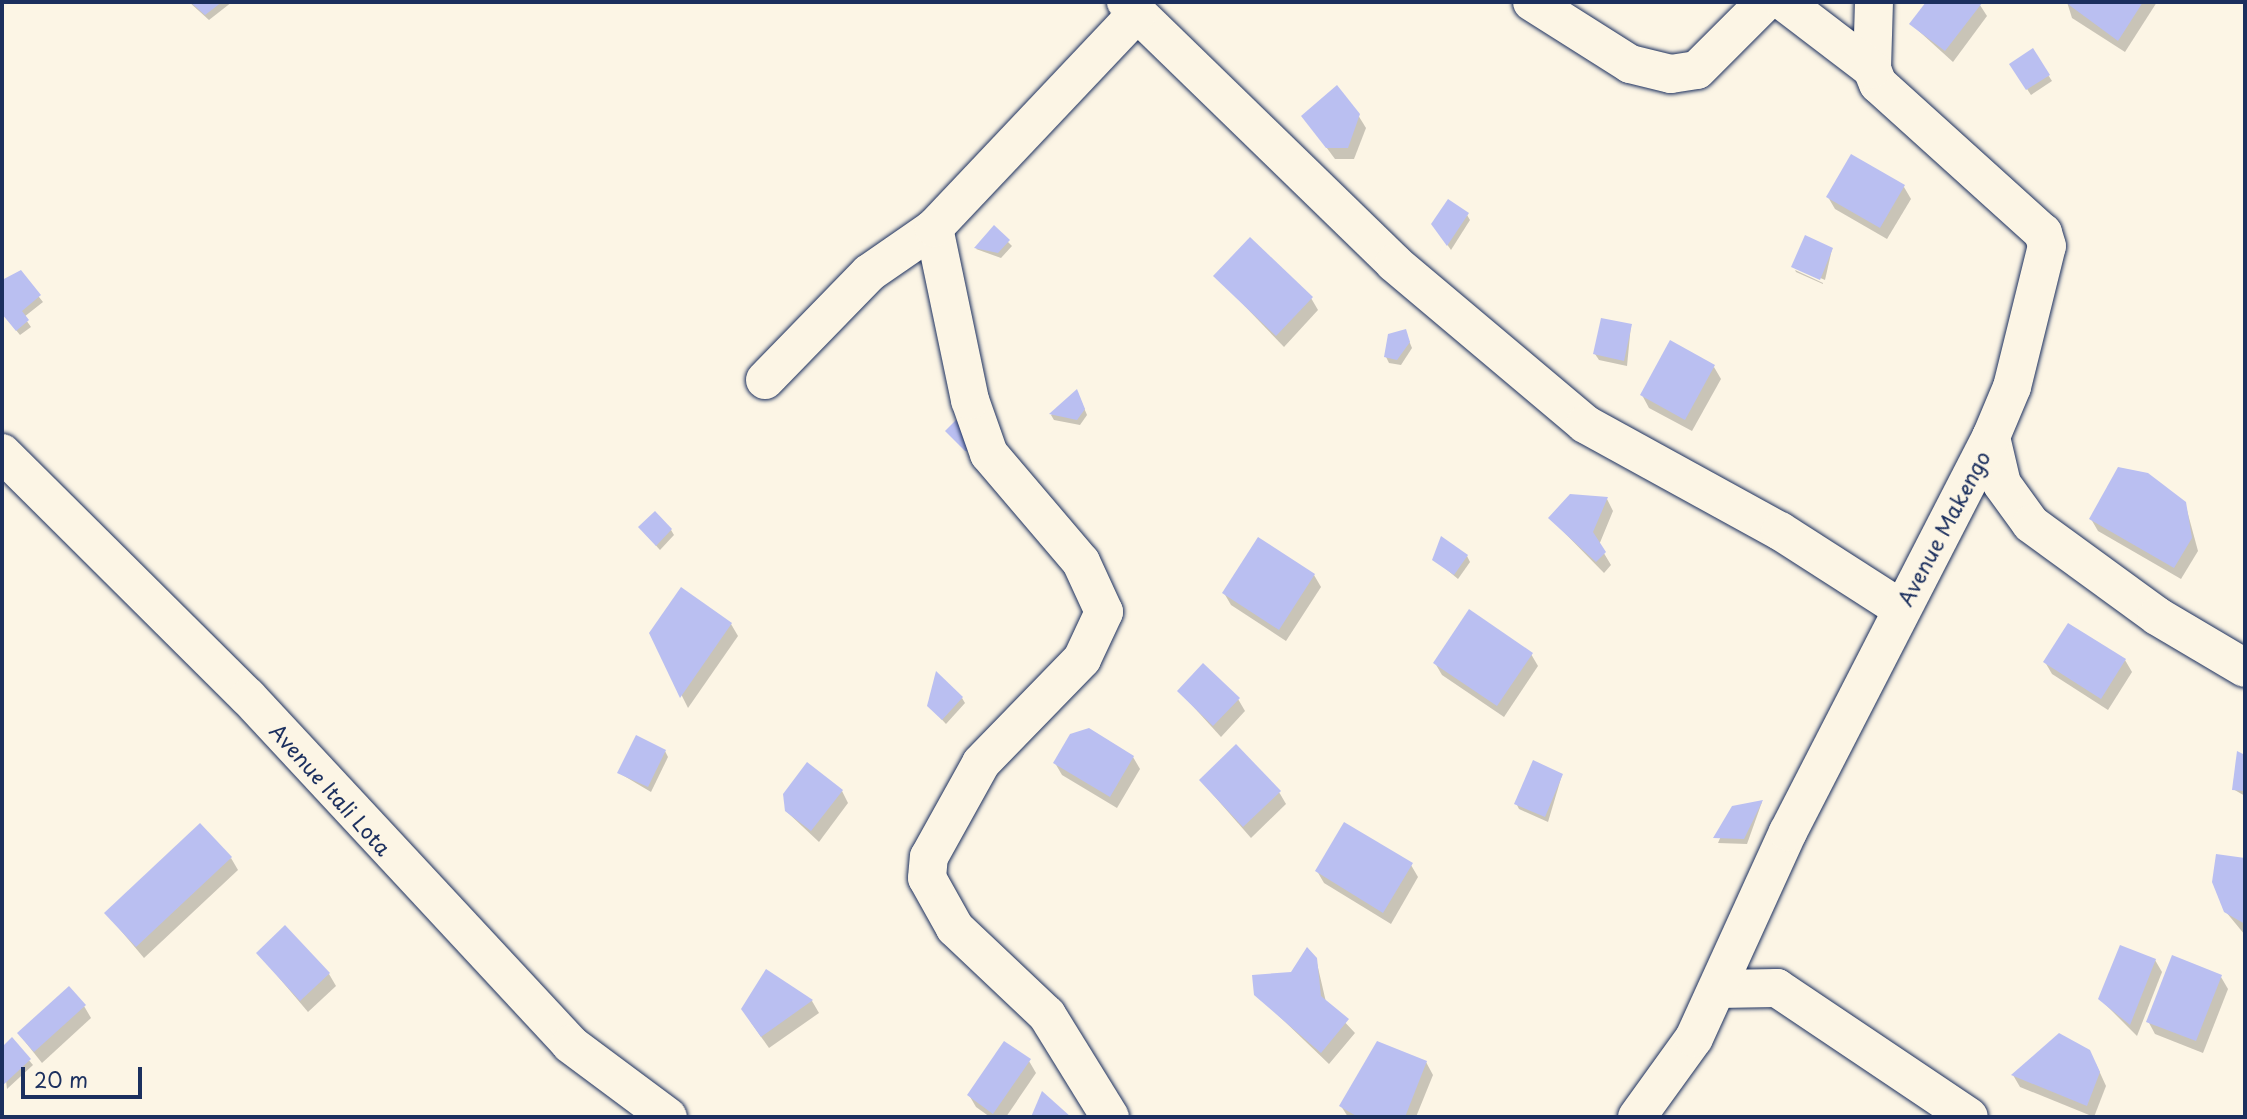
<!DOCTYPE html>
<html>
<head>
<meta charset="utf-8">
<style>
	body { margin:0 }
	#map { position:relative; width:2247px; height:1119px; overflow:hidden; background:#fcf5e5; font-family:"Playpen Sans",sans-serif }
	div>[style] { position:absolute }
	.shadow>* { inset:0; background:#0003 }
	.building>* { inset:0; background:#babff1 }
	.roads { filter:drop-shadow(0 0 2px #1b2f5e) drop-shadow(0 0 2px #1b2f5e) }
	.minor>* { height:38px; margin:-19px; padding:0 19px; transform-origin:19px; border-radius:19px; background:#fcf5e5 }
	span { translate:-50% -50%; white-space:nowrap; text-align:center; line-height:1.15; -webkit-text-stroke:7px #fcf5e5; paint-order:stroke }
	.street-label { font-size:21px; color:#1b2f5e }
	.frame { position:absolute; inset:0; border:4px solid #1b2f5e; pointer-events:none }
	.scale { position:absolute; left:21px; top:1067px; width:121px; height:32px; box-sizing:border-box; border:4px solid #1b2f5e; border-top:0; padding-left:9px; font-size:21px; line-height:24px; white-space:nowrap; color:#1b2f5e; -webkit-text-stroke:5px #fcf5e5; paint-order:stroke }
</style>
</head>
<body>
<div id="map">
	<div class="shadow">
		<i style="clip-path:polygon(189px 2px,232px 2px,209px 20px)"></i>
		<i style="clip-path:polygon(1928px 2px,1978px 2px,1987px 16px,1953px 62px,1911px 24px)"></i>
		<i style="clip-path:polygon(2067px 2px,2157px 2px,2125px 52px,2072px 18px)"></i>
		<i style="clip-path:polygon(2032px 50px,2052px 81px,2031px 95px,2011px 65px)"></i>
		<i style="clip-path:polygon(1358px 115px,1366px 128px,1354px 159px,1335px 159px,1303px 116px)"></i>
		<i style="clip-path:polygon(1904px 187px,1911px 199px,1887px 239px,1835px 209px,1828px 197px)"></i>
		<i style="clip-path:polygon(1467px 215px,1470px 220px,1451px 250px,1437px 230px)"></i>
		<i style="clip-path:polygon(994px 228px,1012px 246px,1001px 258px,976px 249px)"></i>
		<i style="clip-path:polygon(1832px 249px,1825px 280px,1793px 266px)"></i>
		<i style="clip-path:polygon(1795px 270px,1823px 283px,1823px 284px,1796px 272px)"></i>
		<i style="clip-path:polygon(20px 273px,43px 302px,24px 317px,31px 327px,20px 335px,2px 313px,2px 285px)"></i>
		<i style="clip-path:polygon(1216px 276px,1311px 298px,1318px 310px,1284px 347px)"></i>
		<i style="clip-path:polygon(1631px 325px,1627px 366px,1599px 360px,1595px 354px)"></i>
		<i style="clip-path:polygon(1405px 331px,1412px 348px,1401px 365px,1389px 363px,1386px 357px)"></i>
		<i style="clip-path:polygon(1714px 367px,1721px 379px,1692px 431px,1649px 408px,1642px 395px)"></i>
		<i style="clip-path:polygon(1077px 391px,1087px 415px,1080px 425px,1054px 420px,1051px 415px)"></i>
		<i style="clip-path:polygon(1607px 499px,1613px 511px,1599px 545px,1611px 565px,1604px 573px,1550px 518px)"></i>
		<i style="clip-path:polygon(2185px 503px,2198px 551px,2181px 579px,2098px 531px,2091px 519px)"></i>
		<i style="clip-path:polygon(640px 528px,671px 530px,674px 535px,660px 550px)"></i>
		<i style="clip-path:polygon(1467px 556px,1470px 562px,1458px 579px,1434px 559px)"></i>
		<i style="clip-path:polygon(1314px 575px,1321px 587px,1286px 641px,1231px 605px,1224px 593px)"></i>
		<i style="clip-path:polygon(731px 624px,738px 636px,688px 708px,651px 634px)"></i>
		<i style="clip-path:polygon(1531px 654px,1538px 666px,1504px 717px,1442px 675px,1435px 663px)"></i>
		<i style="clip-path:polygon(2125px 660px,2132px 672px,2108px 710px,2052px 674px,2045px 662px)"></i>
		<i style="clip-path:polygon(1179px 691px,1238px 699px,1245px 711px,1221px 737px)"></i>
		<i style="clip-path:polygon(962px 698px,965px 703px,946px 724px,929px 706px)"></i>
		<i style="clip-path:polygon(665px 751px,668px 757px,651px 792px,619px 773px)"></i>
		<i style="clip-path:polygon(2238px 753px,2245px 757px,2245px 796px,2233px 789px)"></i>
		<i style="clip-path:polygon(1133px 757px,1140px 769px,1117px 808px,1062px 775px,1055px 763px)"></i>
		<i style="clip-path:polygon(1562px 775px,1548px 822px,1519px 809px,1516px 803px)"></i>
		<i style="clip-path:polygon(1201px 781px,1279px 792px,1286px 804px,1251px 838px)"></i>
		<i style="clip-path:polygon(842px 791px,848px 803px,819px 842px,786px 811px)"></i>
		<i style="clip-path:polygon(1762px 802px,1747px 844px,1718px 843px,1733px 808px)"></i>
		<i style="clip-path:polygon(2217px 856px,2245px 860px,2245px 935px,2226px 912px)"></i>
		<i style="clip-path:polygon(231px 858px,238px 870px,144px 958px,106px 913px)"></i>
		<i style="clip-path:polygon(1411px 865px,1418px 877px,1391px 924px,1324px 883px,1317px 871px)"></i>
		<i style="clip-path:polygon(258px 953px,329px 974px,336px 986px,308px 1012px)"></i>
		<i style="clip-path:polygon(1316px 959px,1326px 1002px,1355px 1033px,1329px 1064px,1256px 994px)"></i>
		<i style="clip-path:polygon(2155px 960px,2162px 972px,2137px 1036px,2100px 999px)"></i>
		<i style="clip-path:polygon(767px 972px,812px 1001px,819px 1013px,769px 1048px,750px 1021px)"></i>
		<i style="clip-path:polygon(2221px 977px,2228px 989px,2203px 1053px,2155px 1034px,2148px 1021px)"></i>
		<i style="clip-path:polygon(84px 1006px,91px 1018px,42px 1063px,19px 1034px)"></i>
		<i style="clip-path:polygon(12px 1040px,33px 1065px,7px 1089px,2px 1049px)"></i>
		<i style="clip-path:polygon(1029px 1061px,1036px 1073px,1006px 1117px,990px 1117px,976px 1107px,969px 1095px)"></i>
		<i style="clip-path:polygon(1426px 1062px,1433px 1075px,1416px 1117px,1348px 1117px,1341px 1106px)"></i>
		<i style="clip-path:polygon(2096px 1064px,2106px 1086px,2094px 1117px,2020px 1087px,2013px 1075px)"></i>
	</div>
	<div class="building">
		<i style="clip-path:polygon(190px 2px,222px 2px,205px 15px)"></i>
		<i style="clip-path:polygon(1926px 2px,1981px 2px,1982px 3px,1945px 51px,1909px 24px)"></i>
		<i style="clip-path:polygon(2065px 2px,2143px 2px,2118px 41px)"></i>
		<i style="clip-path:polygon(2033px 48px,2050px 75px,2026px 90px,2009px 64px)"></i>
		<i style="clip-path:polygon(1337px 85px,1360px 114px,1348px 148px,1326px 148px,1301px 116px)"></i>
		<i style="clip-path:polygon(1851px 154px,1905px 185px,1880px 228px,1826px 197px)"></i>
		<i style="clip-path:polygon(1448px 199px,1469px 213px,1447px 246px,1431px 224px)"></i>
		<i style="clip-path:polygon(994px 225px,1010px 240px,998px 253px,974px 248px)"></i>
		<i style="clip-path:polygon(1805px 235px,1833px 248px,1820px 280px,1791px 267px)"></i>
		<i style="clip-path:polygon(1250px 237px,1313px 297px,1276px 336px,1213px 276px)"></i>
		<i style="clip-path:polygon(21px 270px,41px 295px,22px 311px,29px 320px,16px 331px,2px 314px,2px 280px)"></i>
		<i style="clip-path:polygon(1601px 318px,1632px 324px,1624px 361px,1593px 354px)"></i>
		<i style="clip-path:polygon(1406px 329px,1410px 342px,1397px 360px,1384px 357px,1388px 334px)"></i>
		<i style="clip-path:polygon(1670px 340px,1715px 365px,1685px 420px,1640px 395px)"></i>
		<i style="clip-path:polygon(1077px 389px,1085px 409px,1077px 420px,1049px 414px)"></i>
		<i style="clip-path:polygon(956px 420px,989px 454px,965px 451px,945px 431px)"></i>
		<i style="clip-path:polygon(2118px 467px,2148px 473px,2186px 502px,2192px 538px,2174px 568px,2089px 519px)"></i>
		<i style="clip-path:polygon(1570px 494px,1608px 497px,1593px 532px,1606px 552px,1596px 562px,1548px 518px)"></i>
		<i style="clip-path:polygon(655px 511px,672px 529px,656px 546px,638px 527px)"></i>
		<i style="clip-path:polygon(1441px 536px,1468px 555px,1454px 575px,1432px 560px)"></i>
		<i style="clip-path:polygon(1258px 537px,1315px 574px,1279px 630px,1222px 593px)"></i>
		<i style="clip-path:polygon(681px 587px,732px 623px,680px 698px,649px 633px)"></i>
		<i style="clip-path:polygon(1469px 609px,1533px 653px,1497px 706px,1433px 663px)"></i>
		<i style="clip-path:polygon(2068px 623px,2126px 659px,2101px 699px,2043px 662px)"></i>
		<i style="clip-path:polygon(1203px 663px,1240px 698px,1213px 726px,1177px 691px)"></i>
		<i style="clip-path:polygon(936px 671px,963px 697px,942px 720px,927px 706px)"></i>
		<i style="clip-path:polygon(1089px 728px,1134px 756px,1110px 797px,1053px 763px,1070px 734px)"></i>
		<i style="clip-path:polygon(636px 735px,666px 750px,648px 787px,617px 773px)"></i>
		<i style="clip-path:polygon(1236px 744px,1281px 791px,1243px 827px,1199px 780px)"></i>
		<i style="clip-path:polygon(2237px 751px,2245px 755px,2245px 791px,2232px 790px)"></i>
		<i style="clip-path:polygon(1533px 760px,1563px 774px,1545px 817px,1514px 804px)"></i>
		<i style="clip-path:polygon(807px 762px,843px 790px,811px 831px,785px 811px,783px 794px)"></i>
		<i style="clip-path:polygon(1763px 800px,1744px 839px,1713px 838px,1732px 806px)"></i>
		<i style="clip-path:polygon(1344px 822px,1413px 863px,1383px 913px,1315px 871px)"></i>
		<i style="clip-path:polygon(200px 823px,232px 857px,136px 947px,104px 913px)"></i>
		<i style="clip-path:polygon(2216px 854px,2245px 858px,2245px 924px,2224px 912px,2212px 882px)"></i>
		<i style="clip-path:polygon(285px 925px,330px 973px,300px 1001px,256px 953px)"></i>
		<i style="clip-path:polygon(2120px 945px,2156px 959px,2130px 1025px,2098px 999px)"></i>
		<i style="clip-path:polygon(1307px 947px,1317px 958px,1321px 996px,1349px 1019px,1321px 1053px,1254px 995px,1252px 975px,1291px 972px)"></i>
		<i style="clip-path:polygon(2172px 955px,2222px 975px,2196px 1041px,2146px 1022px)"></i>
		<i style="clip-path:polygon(766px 969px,813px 1000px,761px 1037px,741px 1009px)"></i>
		<i style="clip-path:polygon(69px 986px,86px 1005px,34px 1052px,17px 1033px)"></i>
		<i style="clip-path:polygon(2059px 1033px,2090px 1050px,2100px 1072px,2087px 1106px,2011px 1075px)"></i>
		<i style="clip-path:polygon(12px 1037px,31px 1059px,2px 1086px,2px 1047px)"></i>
		<i style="clip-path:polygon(1004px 1041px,1031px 1059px,993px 1114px,967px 1095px)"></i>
		<i style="clip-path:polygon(1377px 1041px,1427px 1061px,1405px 1117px,1358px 1117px,1339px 1106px)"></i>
		<i style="clip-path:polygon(1042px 1091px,1071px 1117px,1031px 1117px)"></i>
	</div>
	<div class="roads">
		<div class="minor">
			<i style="left:1126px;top:2px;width:374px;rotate:44.2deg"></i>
			<i style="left:1394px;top:263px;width:250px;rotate:40.1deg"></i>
			<i style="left:1585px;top:424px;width:222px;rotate:28.8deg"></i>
			<i style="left:1780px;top:531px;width:143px;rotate:32.7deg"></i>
			<i style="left:1532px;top:2px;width:116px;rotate:32.3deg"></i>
			<i style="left:1630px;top:64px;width:42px;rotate:13.7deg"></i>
			<i style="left:1671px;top:74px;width:26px;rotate:-9deg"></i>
			<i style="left:1697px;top:70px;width:96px;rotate:-45deg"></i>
			<i style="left:1872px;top:69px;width:67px;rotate:-88.3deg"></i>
			<i style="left:765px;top:380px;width:149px;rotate:-45.8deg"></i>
			<i style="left:869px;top:273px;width:79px;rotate:-34.7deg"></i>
			<i style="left:1991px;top:437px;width:48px;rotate:76.8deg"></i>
			<i style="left:2002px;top:484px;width:49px;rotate:54.1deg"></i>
			<i style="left:2031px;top:524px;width:156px;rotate:36.1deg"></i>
			<i style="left:2157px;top:616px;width:102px;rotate:30.6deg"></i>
			<i style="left:2px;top:453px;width:346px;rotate:44.8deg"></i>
			<i style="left:248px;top:697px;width:473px;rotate:47.1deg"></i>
			<i style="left:570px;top:1044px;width:122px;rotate:36.7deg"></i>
			<i style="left:1718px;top:989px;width:59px;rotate:-1deg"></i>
			<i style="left:1777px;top:988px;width:231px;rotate:33.9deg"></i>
			<i style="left:1110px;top:1117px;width:120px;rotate:-121.7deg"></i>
			<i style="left:1047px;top:1015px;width:127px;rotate:-136.6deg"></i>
			<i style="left:955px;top:928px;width:57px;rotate:-119.2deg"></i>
			<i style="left:927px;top:878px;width:21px;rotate:-85deg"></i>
			<i style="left:929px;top:857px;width:107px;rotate:-61deg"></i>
			<i style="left:981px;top:763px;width:145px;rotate:-45.8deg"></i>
			<i style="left:1082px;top:659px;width:52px;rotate:-64.9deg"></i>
			<i style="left:1104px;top:612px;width:55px;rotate:-114.7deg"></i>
			<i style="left:1081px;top:562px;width:142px;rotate:-130.4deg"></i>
			<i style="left:989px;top:454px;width:57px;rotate:-109.4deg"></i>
			<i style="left:970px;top:400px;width:176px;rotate:-101.8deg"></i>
			<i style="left:934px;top:228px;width:296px;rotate:-46.6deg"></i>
			<i style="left:1637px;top:1117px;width:97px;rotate:-54.2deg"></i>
			<i style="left:1694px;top:1038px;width:226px;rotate:-65.5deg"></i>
			<i style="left:1788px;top:832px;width:444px;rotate:-62.8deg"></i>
			<i style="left:1991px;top:437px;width:54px;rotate:-67.2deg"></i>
			<i style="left:2012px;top:387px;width:145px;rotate:-76.1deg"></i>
			<i style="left:2047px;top:246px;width:14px;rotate:-107deg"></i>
			<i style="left:2043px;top:233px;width:222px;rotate:-137.9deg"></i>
			<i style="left:1878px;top:84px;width:16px;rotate:-112deg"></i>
			<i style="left:1872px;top:69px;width:111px;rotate:-142.7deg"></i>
		</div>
	</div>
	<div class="street-label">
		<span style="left:1943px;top:528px;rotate:-62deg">Avenue Makengo</span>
		<span style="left:331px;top:789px;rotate:48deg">Avenue Itali Lota</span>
	</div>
	<div class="frame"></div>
	<div class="scale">20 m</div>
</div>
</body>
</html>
